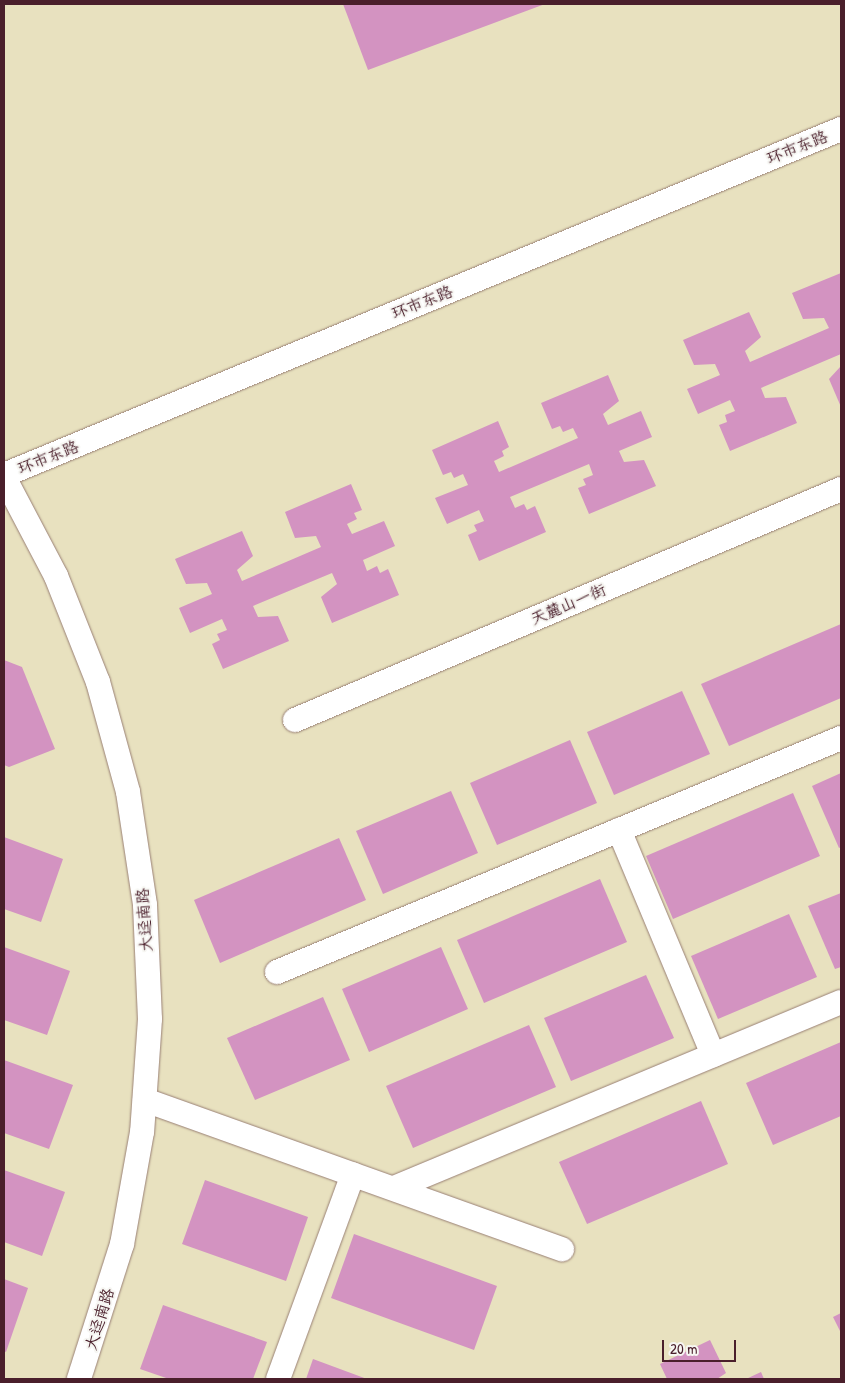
<!DOCTYPE html>
<html>
<head>
<meta charset="utf-8">
<style>
	body { margin:0 }
	#map { position:relative; width:845px; height:1383px; overflow:hidden; background:#e8e1bf; font-family:"Patrick Hand","LXGW WenKai TC",sans-serif }
	div>[style] { position:absolute }
	.building>* { inset:0; background:#d393c1 }
	.roads { filter:drop-shadow(0 0 1px #998075) drop-shadow(0 0 1px #998075) }
	.minor>* { height:24px; margin:-12px; padding:0 12px; transform-origin:12px; border-radius:12px; background:#fff }
	span { translate:-50% -50%; white-space:nowrap; text-align:center; line-height:1.15; -webkit-text-stroke:4px #f6f6f2; paint-order:stroke }
	.street-label { font-size:16px; color:#4a1f2b }
	.frame { position:absolute; inset:0; border:5px solid #4a1f2b; pointer-events:none }
	.scale { position:absolute; left:662px; top:1340px; width:74px; height:22px; box-sizing:border-box; border:2px solid #4a1f2b; border-top:0; padding-left:6px; font-size:15px; line-height:18px; white-space:nowrap; color:#4a1f2b; -webkit-text-stroke:4px #f6f6f2; paint-order:stroke }
</style>
</head>
<body>
<div id="map">
	<div class="building">
		<i style="clip-path:polygon(343px 4px,545px 4px,368px 70px)"></i>
		<i style="clip-path:polygon(841px 273px,841px 354px,761px 388px,765px 398px,786px 397px,797px 423px,730px 451px,719px 425px,727px 422px,725px 415px,735px 411px,730px 400px,698px 414px,687px 389px,720px 375px,715px 364px,694px 365px,683px 340px,749px 312px,761px 337px,745px 351px,750px 362px,829px 328px,824px 318px,803px 319px,792px 293px)"></i>
		<i style="clip-path:polygon(841px 366px,841px 407px,829px 379px)"></i>
		<i style="clip-path:polygon(608px 375px,619px 401px,603px 414px,608px 425px,641px 411px,652px 437px,619px 451px,624px 462px,644px 460px,656px 486px,589px 514px,578px 488px,586px 485px,583px 479px,593px 475px,589px 464px,510px 497px,515px 508px,524px 504px,527px 510px,535px 506px,546px 532px,479px 561px,468px 535px,477px 531px,474px 525px,484px 521px,479px 510px,447px 524px,435px 498px,468px 485px,463px 474px,454px 478px,451px 472px,443px 475px,432px 450px,498px 421px,509px 447px,502px 451px,504px 456px,494px 461px,499px 472px,578px 438px,573px 428px,563px 432px,560px 426px,552px 429px,541px 403px)"></i>
		<i style="clip-path:polygon(351px 484px,362px 510px,354px 513px,357px 519px,347px 524px,352px 534px,384px 521px,395px 546px,363px 560px,367px 571px,377px 566px,380px 573px,388px 569px,399px 595px,332px 623px,321px 597px,337px 584px,332px 573px,253px 606px,258px 617px,278px 616px,289px 641px,223px 669px,212px 644px,220px 640px,217px 634px,227px 630px,222px 619px,190px 633px,179px 608px,212px 594px,207px 583px,186px 584px,175px 559px,242px 531px,253px 556px,237px 570px,242px 581px,321px 547px,316px 536px,295px 538px,285px 512px)"></i>
		<i style="clip-path:polygon(841px 624px,841px 698px,729px 746px,701px 684px)"></i>
		<i style="clip-path:polygon(4px 660px,22px 667px,55px 749px,9px 767px,4px 765px)"></i>
		<i style="clip-path:polygon(682px 691px,710px 754px,614px 795px,587px 732px)"></i>
		<i style="clip-path:polygon(570px 740px,597px 803px,497px 845px,470px 783px)"></i>
		<i style="clip-path:polygon(841px 773px,841px 847px,839px 848px,812px 786px)"></i>
		<i style="clip-path:polygon(451px 791px,478px 853px,383px 894px,356px 831px)"></i>
		<i style="clip-path:polygon(793px 793px,820px 856px,673px 919px,646px 856px)"></i>
		<i style="clip-path:polygon(4px 837px,63px 859px,41px 922px,4px 909px)"></i>
		<i style="clip-path:polygon(339px 838px,366px 900px,220px 963px,194px 900px)"></i>
		<i style="clip-path:polygon(600px 879px,627px 942px,484px 1003px,457px 940px)"></i>
		<i style="clip-path:polygon(841px 893px,841px 967px,835px 969px,808px 906px)"></i>
		<i style="clip-path:polygon(789px 914px,817px 977px,718px 1019px,691px 956px)"></i>
		<i style="clip-path:polygon(4px 947px,70px 971px,47px 1035px,4px 1020px)"></i>
		<i style="clip-path:polygon(441px 947px,468px 1009px,369px 1052px,342px 989px)"></i>
		<i style="clip-path:polygon(646px 975px,674px 1038px,571px 1081px,544px 1018px)"></i>
		<i style="clip-path:polygon(323px 997px,350px 1060px,255px 1100px,227px 1038px)"></i>
		<i style="clip-path:polygon(529px 1025px,556px 1087px,413px 1148px,386px 1086px)"></i>
		<i style="clip-path:polygon(841px 1042px,841px 1116px,773px 1145px,746px 1083px)"></i>
		<i style="clip-path:polygon(4px 1060px,73px 1085px,49px 1149px,4px 1133px)"></i>
		<i style="clip-path:polygon(701px 1101px,728px 1164px,587px 1224px,559px 1162px)"></i>
		<i style="clip-path:polygon(4px 1170px,65px 1192px,42px 1256px,4px 1242px)"></i>
		<i style="clip-path:polygon(205px 1180px,308px 1217px,286px 1281px,182px 1244px)"></i>
		<i style="clip-path:polygon(354px 1234px,497px 1286px,474px 1350px,331px 1298px)"></i>
		<i style="clip-path:polygon(4px 1279px,28px 1288px,6px 1352px,4px 1351px)"></i>
		<i style="clip-path:polygon(163px 1305px,267px 1342px,253px 1379px,169px 1379px,140px 1369px)"></i>
		<i style="clip-path:polygon(841px 1313px,841px 1333px,833px 1317px)"></i>
		<i style="clip-path:polygon(710px 1340px,726px 1373px,717px 1379px,667px 1379px,660px 1364px)"></i>
		<i style="clip-path:polygon(313px 1359px,367px 1379px,306px 1379px)"></i>
		<i style="clip-path:polygon(761px 1372px,764px 1379px,746px 1379px)"></i>
	</div>
	<div class="roads">
		<div class="minor">
			<i style="left:4px;top:475px;width:906px;rotate:-22.46deg"></i>
			<i style="left:4px;top:477px;width:112px;rotate:62.3deg"></i>
			<i style="left:56px;top:576px;width:114px;rotate:68.4deg"></i>
			<i style="left:98px;top:682px;width:114px;rotate:74.7deg"></i>
			<i style="left:128px;top:792px;width:114px;rotate:81.4deg"></i>
			<i style="left:145px;top:905px;width:114px;rotate:87.5deg"></i>
			<i style="left:150px;top:1019px;width:113px;rotate:94deg"></i>
			<i style="left:142px;top:1132px;width:114px;rotate:100.1deg"></i>
			<i style="left:122px;top:1244px;width:142px;rotate:107.7deg"></i>
			<i style="left:295px;top:720px;width:593px;rotate:-22.93deg"></i>
			<i style="left:619px;top:830px;width:244px;rotate:67.3deg"></i>
			<i style="left:277px;top:972px;width:611px;rotate:-22.53deg"></i>
			<i style="left:145px;top:1100px;width:443px;rotate:19.7deg"></i>
			<i style="left:394px;top:1188px;width:484px;rotate:-22.6deg"></i>
			<i style="left:278px;top:1379px;width:218px;rotate:-69.9deg"></i>
		</div>
	</div>
	<div class="street-label">
		<span style="left:797px;top:147px;rotate:-22deg">环市东路</span>
		<span style="left:422px;top:302px;rotate:-22deg">环市东路</span>
		<span style="left:48px;top:457px;rotate:-22deg">环市东路</span>
		<span style="left:568px;top:604px;rotate:-23deg">天麓山一街</span>
		<span style="left:144px;top:920px;rotate:-94deg">大迳南路</span>
		<span style="left:99px;top:1319px;rotate:-73deg">大迳南路</span>
	</div>
	<div class="frame"></div>
	<div class="scale">20 m</div>
</div>
</body>
</html>
